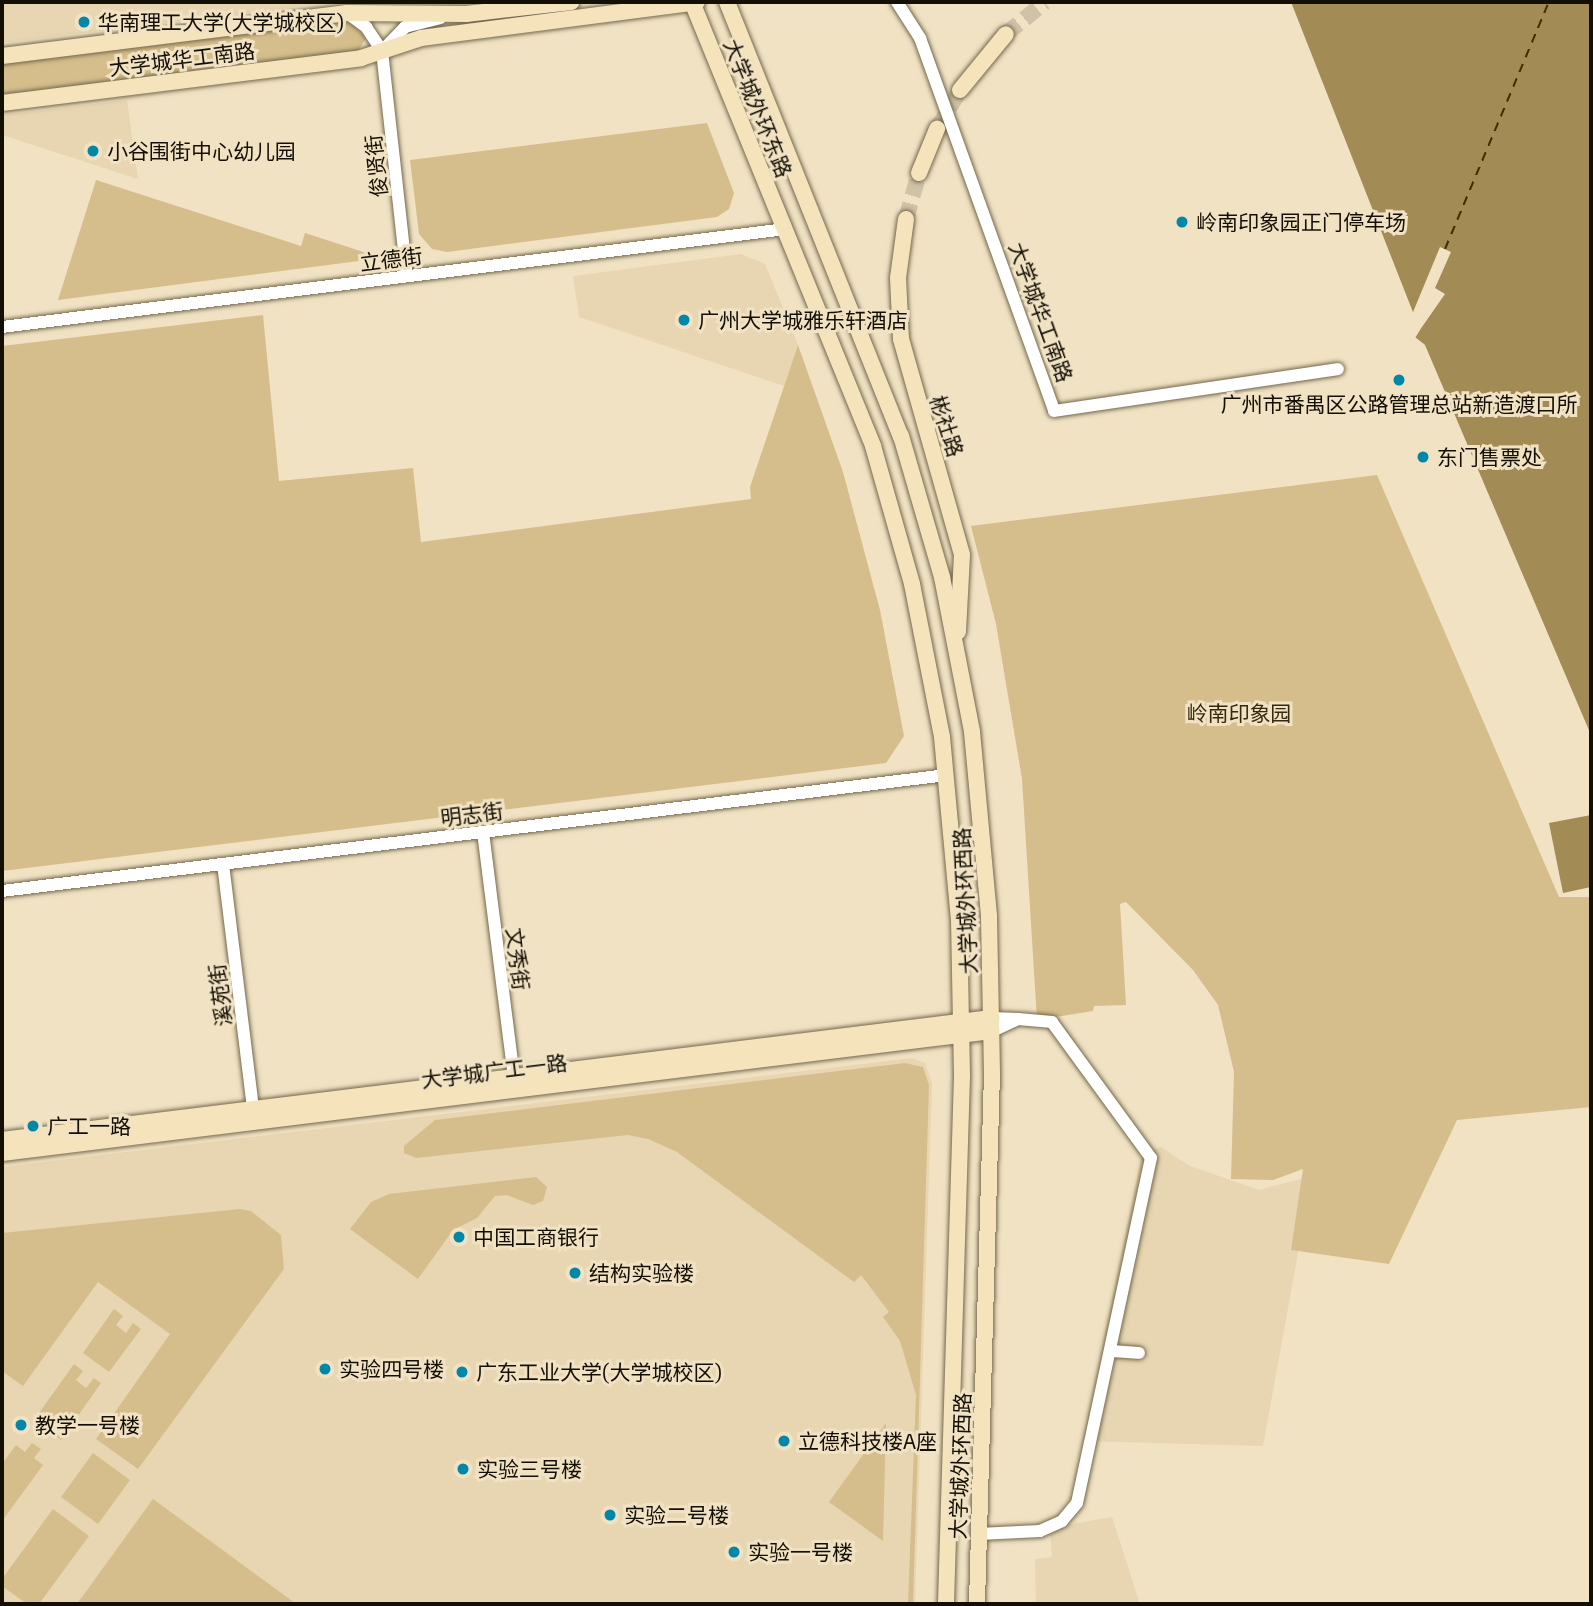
<!DOCTYPE html>
<html>
<head>
<meta charset="utf-8">
<style>
	body { margin:0 }
	#map { position:relative; width:1593px; height:1606px; overflow:hidden; background:#f0e2c3; font-family:"Exo 2","Noto Sans SC",sans-serif }
	div>[style] { position:absolute }
	.built>* { inset:0; background:#e7d6b1 }
	.green>* { inset:0; background:#d5be8b }
	.water>* { inset:0; background:#a38b55 }
	.pier>* { inset:0; background:#f0e2c3 }
	.ferry>* { height:2px; margin-top:-1px; transform-origin:0; background:repeating-linear-gradient(90deg,#402e00 0 9px,transparent 0 16px) }
	.major-tunnel>* { height:16px; margin-top:-8px; transform-origin:0; background:repeating-linear-gradient(90deg,#cfc2a6 0 16px,transparent 0 24px) }
	.roads { filter:drop-shadow(0 0 2px #74684d) drop-shadow(0 0 2px #74684d) }
	.minor>* { height:12px; margin:-6px; padding:0 6px; transform-origin:6px; border-radius:6px; background:#fff }
	.major>* { height:16px; margin:-8px; padding:0 8px; transform-origin:8px; border-radius:8px; background:#f5e3bb }
	.dots>* { width:19px; height:19px; translate:-50% -50%; box-sizing:border-box; border:4px solid #f0e2c3; border-radius:50% }
	span { translate:-50% -50%; white-space:nowrap; text-align:center; line-height:1.15; -webkit-text-stroke:6px #f0e2c3; paint-order:stroke }
	.poi-label { font-size:21px; color:#140f05 }
	.left { translate:0 -50%; text-align:left }
	.street-label { font-size:21px; color:#140f05 }
	.park-label { font-size:21px; color:#352a10 }
	.frame { position:absolute; inset:0; border:4px solid #140f05; pointer-events:none }
</style>
</head>
<body>
<div id="map">
	<div class="built">
		<i style="clip-path:polygon(2px 2px,332px 2px,2px 43px)"></i>
		<i style="clip-path:polygon(127px 100px,138px 179px,2px 135px,2px 115px)"></i>
		<i style="clip-path:polygon(741px 254px,765px 264px,798px 345px,784px 386px,579px 317px,573px 276px)"></i>
		<i style="clip-path:polygon(912px 1058px,925px 1063px,932px 1083px,915px 1604px,2px 1604px,2px 1167px)"></i>
		<i style="clip-path:polygon(1161px 1147px,1190px 1166px,1259px 1190px,1312px 1176px,1263px 1446px,1083px 1441px,1142px 1153px)"></i>
		<i style="clip-path:polygon(1112px 1517px,1140px 1604px,1036px 1604px,1035px 1559px,1052px 1557px,1050px 1528px)"></i>
	</div>
	<div class="green">
		<i style="clip-path:polygon(341px 21px,353px 24px,366px 38px,357px 53px,2px 99px,2px 60px)"></i>
		<i style="clip-path:polygon(707px 123px,734px 193px,729px 209px,717px 217px,447px 252px,432px 249px,419px 234px,410px 160px)"></i>
		<i style="clip-path:polygon(96px 180px,301px 246px,305px 233px,382px 258px,58px 300px)"></i>
		<i style="clip-path:polygon(263px 315px,279px 481px,413px 468px,421px 542px,751px 499px,750px 487px,798px 345px,843px 472px,880px 610px,904px 736px,886px 763px,2px 871px,2px 346px)"></i>
		<i style="clip-path:polygon(1377px 475px,1559px 897px,1591px 897px,1591px 1107px,1457px 1120px,1389px 1264px,1291px 1250px,1303px 1169px,1273px 1180px,1231px 1179px,1234px 1072px,1218px 1005px,1193px 970px,1126px 902px,1120px 904px,1126px 1005px,1094px 1006px,1093px 1011px,1037px 1020px,1022px 779px,996px 624px,971px 526px)"></i>
		<i style="clip-path:polygon(905px 1063px,923px 1067px,929px 1085px,913px 1604px,908px 1604px,916px 1395px,900px 1341px,883px 1317px,889px 1312px,861px 1275px,854px 1282px,677px 1152px,648px 1139px,628px 1135px,416px 1158px,404px 1153px,404px 1146px,435px 1120px)"></i>
		<i style="clip-path:polygon(536px 1177px,547px 1187px,543px 1201px,533px 1205px,507px 1195px,495px 1196px,477px 1218px,453px 1230px,418px 1279px,350px 1229px,371px 1202px,389px 1194px)"></i>
		<i style="clip-path:polygon(240px 1209px,251px 1211px,281px 1235px,284px 1269px,138px 1469px,96px 1439px,170px 1334px,98px 1282px,23px 1386px,2px 1371px,2px 1233px)"></i>
		<i style="clip-path:polygon(114px 1309px,123px 1316px,116px 1325px,126px 1333px,133px 1323px,141px 1329px,109px 1372px,83px 1353px)"></i>
		<i style="clip-path:polygon(74px 1364px,83px 1371px,76px 1380px,86px 1388px,94px 1378px,101px 1383px,61px 1440px,34px 1420px)"></i>
		<i style="clip-path:polygon(886px 1423px,883px 1541px,829px 1502px)"></i>
		<i style="clip-path:polygon(32px 1443px,41px 1449px,34px 1458px,43px 1465px,2px 1521px,2px 1464px,16px 1445px,25px 1452px)"></i>
		<i style="clip-path:polygon(93px 1453px,130px 1480px,98px 1524px,61px 1497px)"></i>
		<i style="clip-path:polygon(153px 1499px,295px 1603px,294px 1604px,77px 1604px)"></i>
		<i style="clip-path:polygon(53px 1509px,89px 1536px,39px 1604px,27px 1604px,2px 1586px,2px 1579px)"></i>
	</div>
	<div class="water">
		<i style="clip-path:polygon(1291px 2px,1591px 2px,1591px 735px,1425px 345px,1415px 338px,1420px 330px)"></i>
		<i style="clip-path:polygon(1591px 815px,1591px 887px,1563px 893px,1549px 823px)"></i>
	</div>
	<div class="pier">
		<i style="clip-path:polygon(1440px 247px,1451px 252px,1435px 288px,1445px 294px,1415px 337px,1425px 345px,1423px 348px,1412px 339px,1416px 330px,1411px 317px)"></i>
	</div>
	<div class="ferry">
		<i style="left:1445px;top:249px;width:268px;rotate:-67.2deg"></i>
	</div>
	<div class="major-tunnel">
		<i style="left:1006px;top:34px;width:50px;rotate:-39.4deg"></i>
		<i style="left:937px;top:129px;width:45px;rotate:-59.5deg"></i>
		<i style="left:906px;top:219px;width:48px;rotate:-74.2deg"></i>
	</div>
	<div class="roads">
		<div class="minor">
			<i style="left:897px;top:2px;width:43px;rotate:57.4deg"></i>
			<i style="left:920px;top:38px;width:396px;rotate:70.2deg"></i>
			<i style="left:1054px;top:411px;width:287px;rotate:-8.4deg"></i>
			<i style="left:347px;top:13px;width:24px;rotate:36deg"></i>
			<i style="left:366px;top:27px;width:29px;rotate:56deg"></i>
			<i style="left:382px;top:51px;width:226px;rotate:83.7deg"></i>
			<i style="left:382px;top:51px;width:33px;rotate:-46deg"></i>
			<i style="left:405px;top:27px;width:36px;rotate:-14deg"></i>
			<i style="left:2px;top:327px;width:790px;rotate:-7.13deg"></i>
			<i style="left:483px;top:832px;width:255px;rotate:82.8deg"></i>
			<i style="left:223px;top:864px;width:255px;rotate:83deg"></i>
			<i style="left:2px;top:891px;width:952px;rotate:-7deg"></i>
			<i style="left:992px;top:1018px;width:26px;rotate:2deg"></i>
			<i style="left:1018px;top:1019px;width:29px;rotate:155deg"></i>
			<i style="left:1111px;top:1351px;width:28px;rotate:4deg"></i>
			<i style="left:979px;top:1534px;width:61px;rotate:-2.8deg"></i>
			<i style="left:1040px;top:1531px;width:24px;rotate:-24deg"></i>
			<i style="left:1062px;top:1521px;width:23px;rotate:-50deg"></i>
			<i style="left:1077px;top:1503px;width:353px;rotate:-77.9deg"></i>
			<i style="left:1151px;top:1158px;width:168px;rotate:-126.1deg"></i>
			<i style="left:1052px;top:1022px;width:34px;rotate:-175deg"></i>
		</div>
		<div class="major">
			<i style="left:692px;top:2px;width:479px;rotate:67.8deg"></i>
			<i style="left:873px;top:446px;width:143px;rotate:74.2deg"></i>
			<i style="left:912px;top:584px;width:156px;rotate:78.9deg"></i>
			<i style="left:942px;top:737px;width:183px;rotate:84.7deg"></i>
			<i style="left:959px;top:919px;width:157px;rotate:88.9deg"></i>
			<i style="left:962px;top:1076px;width:528px;rotate:91.74deg"></i>
			<i style="left:727px;top:2px;width:468px;rotate:68.2deg"></i>
			<i style="left:901px;top:436px;width:147px;rotate:73.8deg"></i>
			<i style="left:942px;top:577px;width:158px;rotate:79deg"></i>
			<i style="left:972px;top:732px;width:186px;rotate:84.7deg"></i>
			<i style="left:989px;top:917px;width:156px;rotate:88.9deg"></i>
			<i style="left:992px;top:1073px;width:531px;rotate:91.62deg"></i>
			<i style="left:2px;top:56px;width:348px;rotate:-7.1deg"></i>
			<i style="left:347px;top:13px;width:119px;rotate:0.5deg"></i>
			<i style="left:466px;top:14px;width:106px;rotate:-6.5deg"></i>
			<i style="left:960px;top:90px;width:72px;rotate:-50.6deg"></i>
			<i style="left:2px;top:103px;width:362px;rotate:-7.1deg"></i>
			<i style="left:361px;top:58px;width:63px;rotate:-18.4deg"></i>
			<i style="left:421px;top:38px;width:278px;rotate:-7.4deg"></i>
			<i style="left:919px;top:173px;width:48px;rotate:-67.8deg"></i>
			<i style="left:906px;top:219px;width:60px;rotate:97.7deg"></i>
			<i style="left:898px;top:278px;width:61px;rotate:87.2deg"></i>
			<i style="left:901px;top:339px;width:224px;rotate:74.2deg"></i>
			<i style="left:962px;top:555px;width:77px;rotate:93deg"></i>
			<i style="left:2px;top:1140px;width:997px;rotate:-7.03deg"></i>
			<i style="left:2px;top:1153px;width:997px;rotate:-7.03deg"></i>
		</div>
	</div>
	<div class="dots">
		<i style="left:84px;top:22px;background:#0287a9"></i>
		<i style="left:93px;top:151px;background:#0287a9"></i>
		<i style="left:1182px;top:222px;background:#0287a9"></i>
		<i style="left:684px;top:320px;background:#0287a9"></i>
		<i style="left:1399px;top:380px;background:#0287a9"></i>
		<i style="left:1423px;top:457px;background:#0287a9"></i>
		<i style="left:33px;top:1126px;background:#0287a9"></i>
		<i style="left:459px;top:1237px;background:#0287a9"></i>
		<i style="left:575px;top:1273px;background:#0287a9"></i>
		<i style="left:325px;top:1369px;background:#0287a9"></i>
		<i style="left:462px;top:1372px;background:#0287a9"></i>
		<i style="left:21px;top:1425px;background:#0287a9"></i>
		<i style="left:784px;top:1441px;background:#0287a9"></i>
		<i style="left:463px;top:1469px;background:#0287a9"></i>
		<i style="left:610px;top:1515px;background:#0287a9"></i>
		<i style="left:734px;top:1552px;background:#0287a9"></i>
	</div>
	<div class="poi-label">
		<span class="left" style="left:98px;top:22px">华南理工大学(大学城校区)</span>
		<span class="left" style="left:107px;top:151px">小谷围街中心幼儿园</span>
		<span class="left" style="left:1196px;top:222px">岭南印象园正门停车场</span>
		<span class="left" style="left:698px;top:320px">广州大学城雅乐轩酒店</span>
		<span style="left:1399px;top:404px">广州市番禺区公路管理总站新造渡口所</span>
		<span class="left" style="left:1437px;top:457px">东门售票处</span>
		<span class="left" style="left:47px;top:1126px">广工一路</span>
		<span class="left" style="left:473px;top:1237px">中国工商银行</span>
		<span class="left" style="left:589px;top:1273px">结构实验楼</span>
		<span class="left" style="left:339px;top:1369px">实验四号楼</span>
		<span class="left" style="left:476px;top:1372px">广东工业大学(大学城校区)</span>
		<span class="left" style="left:35px;top:1425px">教学一号楼</span>
		<span class="left" style="left:798px;top:1441px">立德科技楼A座</span>
		<span class="left" style="left:477px;top:1469px">实验三号楼</span>
		<span class="left" style="left:624px;top:1515px">实验二号楼</span>
		<span class="left" style="left:748px;top:1552px">实验一号楼</span>
	</div>
	<div class="street-label">
		<span style="left:182px;top:59px;rotate:-7deg">大学城华工南路</span>
		<span style="left:758px;top:108px;rotate:68deg">大学城外环东路</span>
		<span style="left:376px;top:166px;rotate:-96deg">俊贤街</span>
		<span style="left:391px;top:259px;rotate:-7deg">立德街</span>
		<span style="left:1041px;top:312px;rotate:70deg">大学城华工南路</span>
		<span style="left:947px;top:426px;rotate:72deg">彬社路</span>
		<span style="left:472px;top:814px;rotate:-7deg">明志街</span>
		<span style="left:965px;top:901px;rotate:-93deg">大学城外环西路</span>
		<span style="left:518px;top:959px;rotate:83deg">文秀街</span>
		<span style="left:220px;top:995px;rotate:-97deg">溪苑街</span>
		<span style="left:494px;top:1071px;rotate:-7deg">大学城广工一路</span>
		<span style="left:960px;top:1466px;rotate:-88deg">大学城外环西路</span>
	</div>
	<div class="park-label">
		<span style="left:1239px;top:713px">岭南印象园</span>
	</div>
	<div class="frame"></div>
</div>
</body>
</html>
